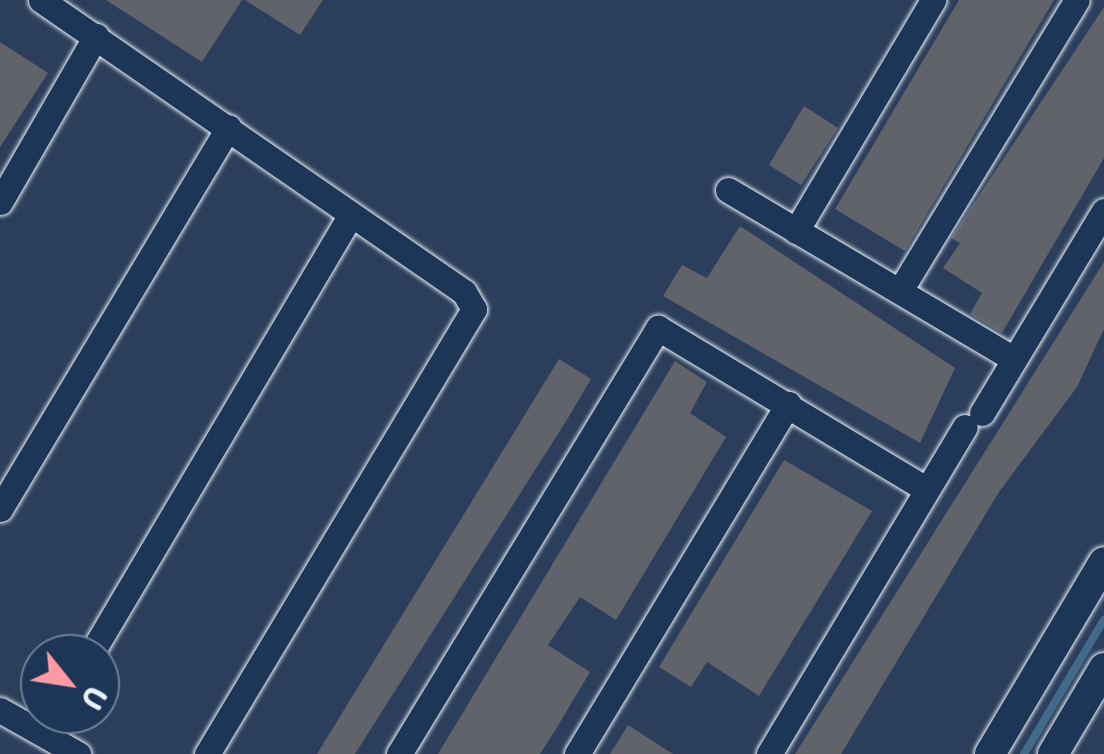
<!DOCTYPE html>
<html>
<head>
<meta charset="utf-8">
<style>
	body { margin:0 }
	#map { position:relative; width:1104px; height:754px; overflow:hidden; background:#2b3e5b; font-family:"Playpen Sans",sans-serif }
	div>[style] { position:absolute }
	.stream>* { height:8px; margin:-4px; padding:0 4px; transform-origin:4px; border-radius:4px; background:#416b89 }
	.building>* { inset:0; background:#61636b }
	.roads { filter:drop-shadow(0 0 2px #e8f1f8) drop-shadow(0 0 2px #e8f1f8) }
	.minor>* { height:25px; margin:-12.5px; padding:0 12.5px; transform-origin:12.5px; border-radius:12.5px; background:#1d3557 }
	.tertiary>* { height:30px; margin:-15px; padding:0 15px; transform-origin:15px; border-radius:15px; background:#1d3557 }
	span { translate:-50% -50%; white-space:nowrap; text-align:center; line-height:1.15; -webkit-text-stroke:9px #1d3557; paint-order:stroke }
	.north { position:absolute; left:20px; top:634px; width:100px; height:100px; box-sizing:border-box; background:#1d3557; border:2px solid #6e8097; border-radius:50%; rotate:120deg; font-size:28px; font-weight:700; line-height:40px; text-align:center; color:#e8f1f8 }
	.north::after { content:''; display:block; margin:auto; width:35px; height:45px; background:#ff9aa2; clip-path:polygon(50% 0,100% 100%,50% 72%,0 100%) }
</style>
</head>
<body>
<div id="map">
	<div class="stream">
		<i style="left:1024px;top:754px;width:156px;rotate:-59.2deg"></i>
	</div>
	<div class="building">
		<i style="clip-path:polygon(106px 0,242px 0,202px 62px)"></i>
		<i style="clip-path:polygon(245px 0,323px 0,300px 35px)"></i>
		<i style="clip-path:polygon(959px 0,1054px 0,905px 251px,835px 209px)"></i>
		<i style="clip-path:polygon(1104px 7px,1104px 158px,1002px 333px,970px 314px,982px 293px,943px 268px,960px 243px,951px 238px)"></i>
		<i style="clip-path:polygon(0 42px,48px 73px,0 147px)"></i>
		<i style="clip-path:polygon(804px 106px,838px 128px,801px 185px,769px 165px)"></i>
		<i style="clip-path:polygon(740px 226px,955px 368px,920px 443px,663px 296px,682px 265px,707px 278px)"></i>
		<i style="clip-path:polygon(1104px 262px,1104px 329px,1077px 387px,999px 492px,841px 754px,795px 754px)"></i>
		<i style="clip-path:polygon(559px 359px,591px 379px,568px 418px,355px 754px,317px 754px)"></i>
		<i style="clip-path:polygon(675px 361px,707px 382px,690px 413px,726px 437px,616px 620px,580px 597px,548px 645px,590px 672px,559px 724px,540px 754px,438px 754px)"></i>
		<i style="clip-path:polygon(784px 460px,872px 511px,759px 696px,707px 662px,691px 687px,659px 667px)"></i>
		<i style="clip-path:polygon(628px 725px,673px 754px,610px 754px)"></i>
	</div>
	<div class="roads">
		<div class="minor">
			<i style="left:41px;top:0;width:514px;rotate:34.62deg"></i>
			<i style="left:464px;top:292px;width:20px;rotate:60deg"></i>
			<i style="left:474px;top:309px;width:519px;rotate:120.96deg"></i>
			<i style="left:728px;top:190px;width:332px;rotate:30.6deg"></i>
			<i style="left:0;top:202px;width:192px;rotate:-60deg"></i>
			<i style="left:796px;top:231px;width:269px;rotate:-59.3deg"></i>
			<i style="left:901px;top:289px;width:338px;rotate:-58.7deg"></i>
			<i style="left:982px;top:413px;width:236px;rotate:-58.9deg"></i>
			<i style="left:0;top:509px;width:445px;rotate:-59.1deg"></i>
			<i style="left:91px;top:654px;width:509px;rotate:-59.4deg"></i>
			<i style="left:0;top:710px;width:90px;rotate:29.4deg"></i>
			<i style="left:399px;top:754px;width:499px;rotate:-58.7deg"></i>
			<i style="left:658px;top:328px;width:313px;rotate:31deg"></i>
			<i style="left:577px;top:754px;width:409px;rotate:-58.9deg"></i>
			<i style="left:769px;top:754px;width:381px;rotate:-59.1deg"></i>
		</div>
		<div class="tertiary">
			<i style="left:990px;top:754px;width:223px;rotate:-59.3deg"></i>
			<i style="left:1053px;top:754px;width:100px;rotate:-59.3deg"></i>
		</div>
	</div>
	<div class="north">U</div>
</div>
</body>
</html>
